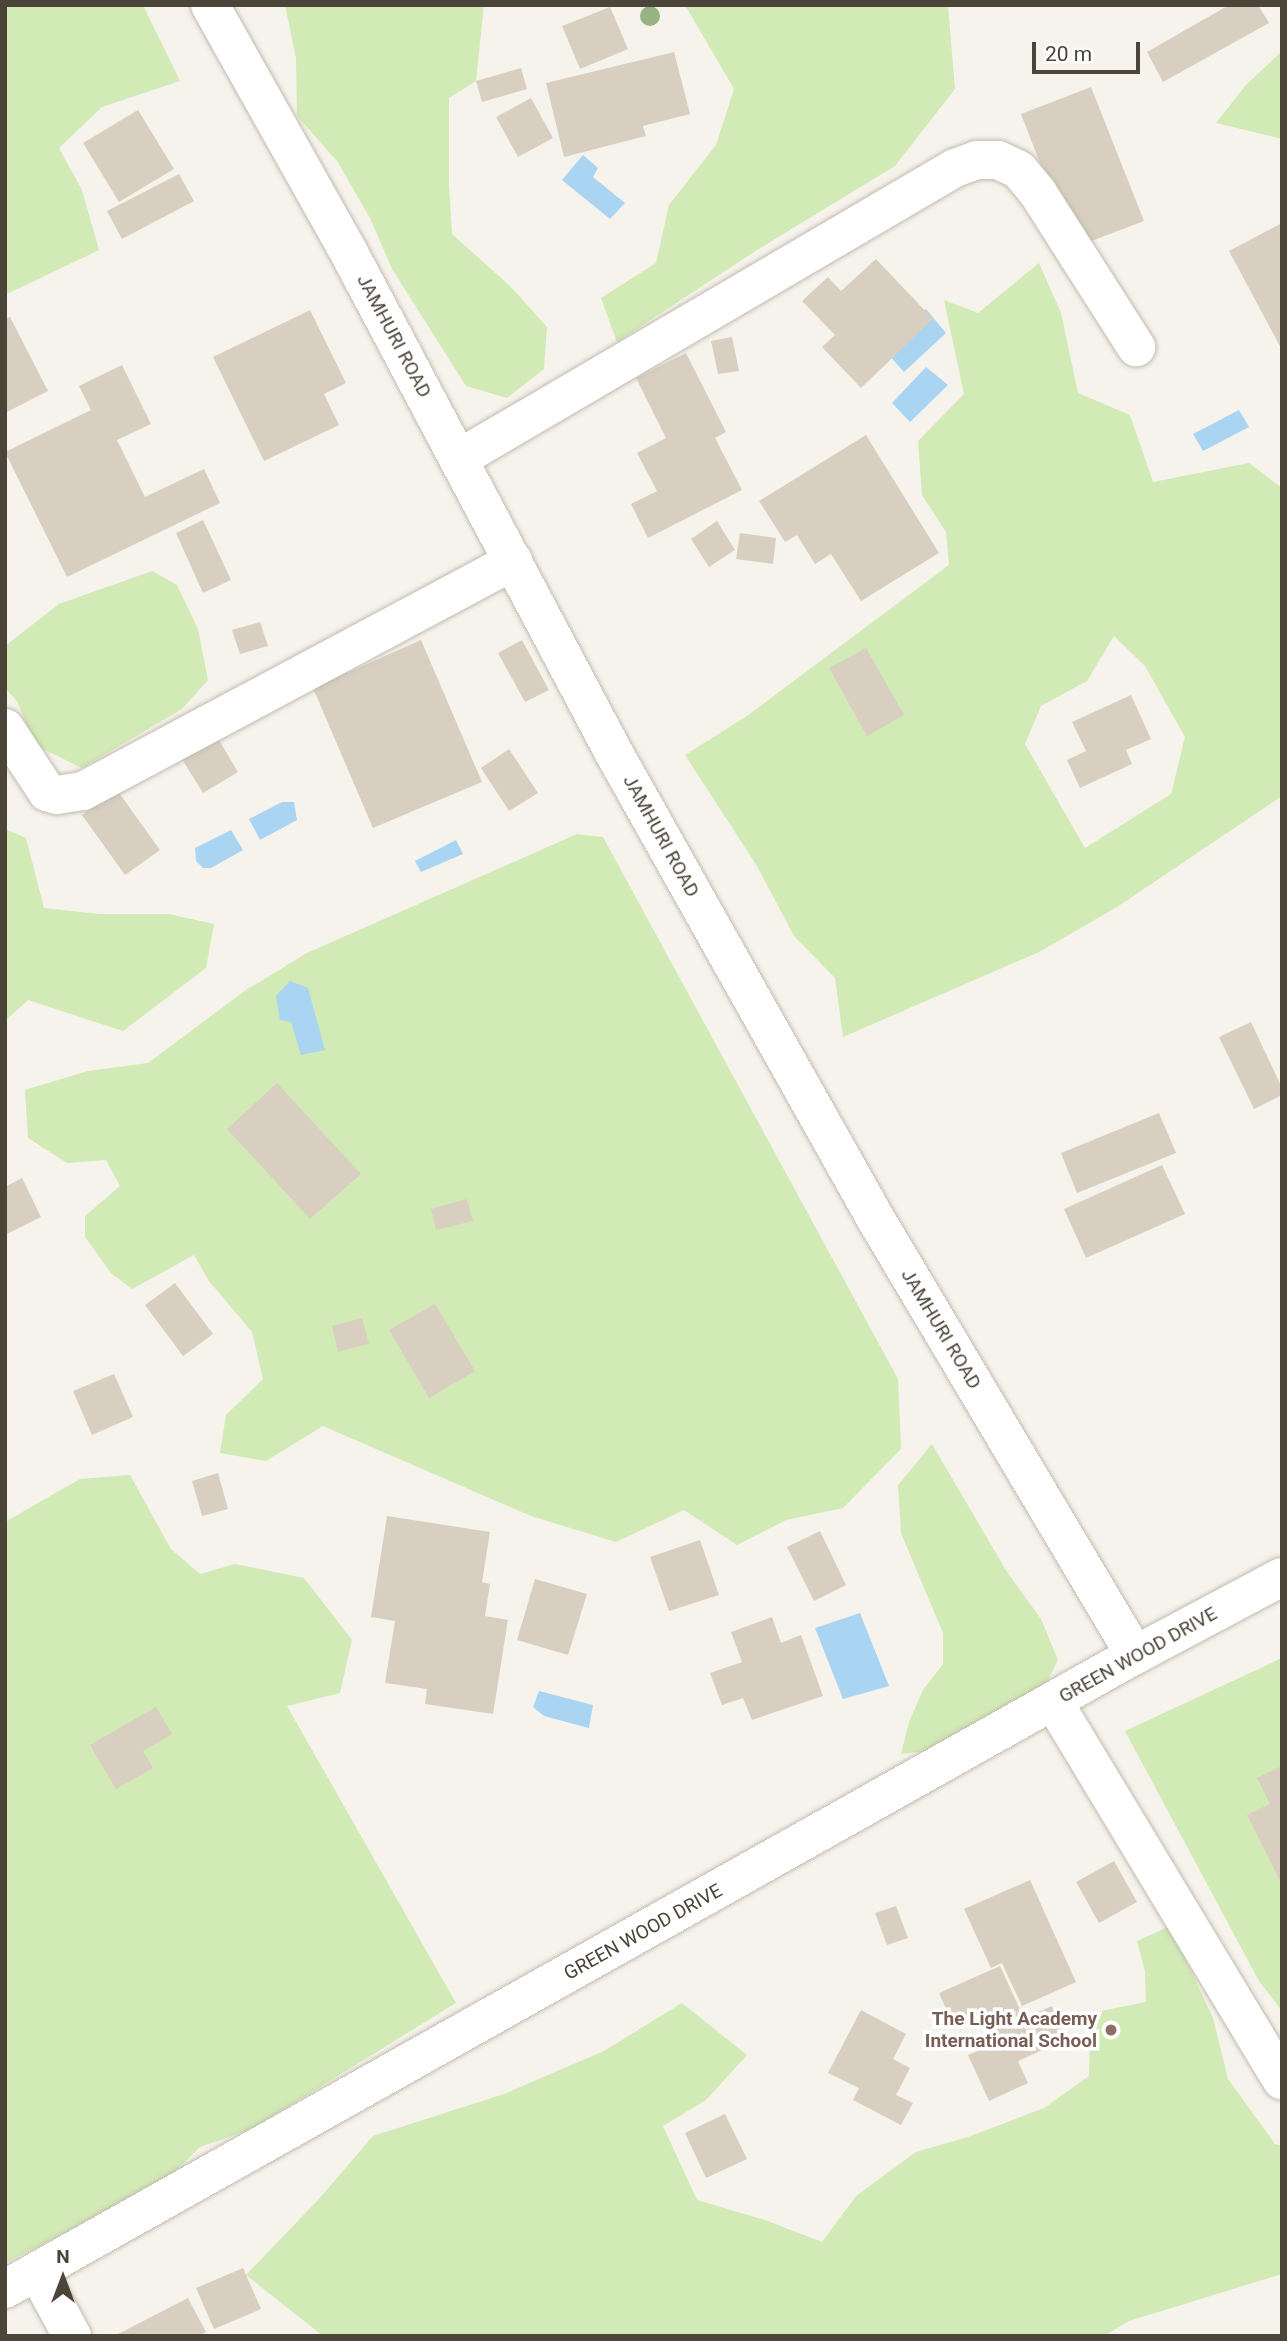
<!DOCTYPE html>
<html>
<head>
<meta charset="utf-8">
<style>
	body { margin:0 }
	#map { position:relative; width:1287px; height:2341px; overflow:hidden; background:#f6f3ec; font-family:Roboto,sans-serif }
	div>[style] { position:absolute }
	.green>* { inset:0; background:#d2eab5 }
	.water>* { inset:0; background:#a9d4f2 }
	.building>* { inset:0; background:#d8cfc1 }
	.roads { filter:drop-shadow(0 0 2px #c2bbae) drop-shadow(0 0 2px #c2bbae) }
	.minor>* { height:38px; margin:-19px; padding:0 19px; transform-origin:19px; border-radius:19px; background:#fff }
	.trees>* { width:20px; height:20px; margin:-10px; border-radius:50%; background:#97b381 }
	.dots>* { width:19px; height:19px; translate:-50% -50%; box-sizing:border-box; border:4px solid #fff; border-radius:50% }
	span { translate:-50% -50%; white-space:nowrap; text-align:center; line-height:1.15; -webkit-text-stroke:7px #fff; paint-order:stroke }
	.street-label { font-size:19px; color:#4b4439 }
	.education-label { font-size:19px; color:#785e54; font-weight:700 }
	.right { translate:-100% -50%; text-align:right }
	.frame { position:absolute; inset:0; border:7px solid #4b4439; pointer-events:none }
	.north { position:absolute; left:28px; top:2243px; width:70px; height:70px; -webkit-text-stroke:5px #fff; paint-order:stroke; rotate:0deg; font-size:19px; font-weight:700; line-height:28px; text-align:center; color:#4b4439 }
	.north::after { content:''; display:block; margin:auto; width:24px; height:32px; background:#4b4439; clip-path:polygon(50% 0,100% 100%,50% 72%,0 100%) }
	.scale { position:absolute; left:1032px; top:42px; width:108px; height:32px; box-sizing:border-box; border:4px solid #4b4439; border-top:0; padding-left:9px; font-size:21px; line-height:24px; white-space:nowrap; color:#4b4439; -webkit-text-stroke:5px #fff; paint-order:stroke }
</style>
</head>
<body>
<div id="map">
	<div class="green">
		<i style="clip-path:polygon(5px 5px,143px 5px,180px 81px,102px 107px,59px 148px,82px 190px,99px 250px,5px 295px)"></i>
		<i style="clip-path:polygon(285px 5px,484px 5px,476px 81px,449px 98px,449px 184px,452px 234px,510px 286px,547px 327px,544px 369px,507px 398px,466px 386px,392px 269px,370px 218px,337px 161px,297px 116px,296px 58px)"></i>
		<i style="clip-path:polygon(685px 5px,948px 5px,955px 89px,895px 166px,754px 252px,617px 342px,601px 298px,656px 263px,669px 205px,716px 145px,734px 89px)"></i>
		<i style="clip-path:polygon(1282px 51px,1282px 139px,1216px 123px,1246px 85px)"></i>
		<i style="clip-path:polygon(evenodd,1039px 263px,1061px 313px,1078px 393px,1130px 415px,1153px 482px,1249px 463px,1282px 488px,1282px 796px,1117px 907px,1039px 952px,843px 1037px,835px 978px,794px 936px,757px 866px,685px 755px,747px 716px,949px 565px,946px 532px,922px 495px,918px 441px,964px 394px,944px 300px,978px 313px,1039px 263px,1114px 636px,1145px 666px,1185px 737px,1171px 794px,1085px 848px,1025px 744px,1041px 706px,1087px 681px,1114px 636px)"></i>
		<i style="clip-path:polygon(152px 571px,177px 585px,198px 629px,208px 680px,182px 709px,82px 768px,35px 745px,17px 701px,5px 688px,5px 646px,59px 604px)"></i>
		<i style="clip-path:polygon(5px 829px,26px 838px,44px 908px,99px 914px,169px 914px,214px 924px,206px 968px,123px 1031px,28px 1000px,5px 1021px)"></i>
		<i style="clip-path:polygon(577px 834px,603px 837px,898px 1379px,901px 1449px,843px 1508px,786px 1520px,737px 1545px,684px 1510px,616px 1542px,531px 1516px,323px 1426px,266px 1461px,220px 1453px,226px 1415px,263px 1379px,252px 1332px,209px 1281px,194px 1255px,132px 1289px,111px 1273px,85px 1237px,85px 1216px,120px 1186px,106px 1160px,67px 1163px,28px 1138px,25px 1090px,88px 1071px,148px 1063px,246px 990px,307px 953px)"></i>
		<i style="clip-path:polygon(932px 1444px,1007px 1572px,1041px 1619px,1058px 1660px,1039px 1698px,944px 1749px,901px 1754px,909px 1722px,923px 1690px,943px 1664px,943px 1633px,901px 1533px,898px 1485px)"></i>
		<i style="clip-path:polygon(130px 1475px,171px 1549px,200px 1574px,235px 1564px,304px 1578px,352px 1640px,340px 1693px,287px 1706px,456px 2003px,252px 2129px,200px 2147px,163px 2184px,5px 2263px,5px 1522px,80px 1479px)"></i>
		<i style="clip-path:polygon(1282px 1658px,1282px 2011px,1259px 1981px,1125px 1731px)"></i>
		<i style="clip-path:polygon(1170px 1926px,1213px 2018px,1228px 2079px,1275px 2144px,1282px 2146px,1282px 2274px,1129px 2321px,1104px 2336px,323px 2336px,246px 2275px,318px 2200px,373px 2136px,504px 2094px,604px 2051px,682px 2003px,747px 2055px,706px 2100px,663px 2126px,697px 2200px,765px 2220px,822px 2242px,856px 2196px,916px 2152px,968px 2137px,1044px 2108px,1089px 2076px,1091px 2013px,1146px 2002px,1145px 1972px,1137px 1941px)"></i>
	</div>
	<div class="water">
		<i style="clip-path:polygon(583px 155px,598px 168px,593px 177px,625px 203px,610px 219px,562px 180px)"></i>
		<i style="clip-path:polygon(926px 309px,946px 333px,904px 372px,887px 353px)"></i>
		<i style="clip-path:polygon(926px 367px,948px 385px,910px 422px,892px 403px)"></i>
		<i style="clip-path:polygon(1239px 410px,1249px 427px,1203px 451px,1193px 434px)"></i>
		<i style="clip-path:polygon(282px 802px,294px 802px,297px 820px,260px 840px,249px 819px)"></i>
		<i style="clip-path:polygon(231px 830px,243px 850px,211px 868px,203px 868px,196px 861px,195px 848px)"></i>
		<i style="clip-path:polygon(456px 840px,463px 854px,421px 872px,415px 861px)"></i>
		<i style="clip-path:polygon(290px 981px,308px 988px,325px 1050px,301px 1055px,291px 1022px,280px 1020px,276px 996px)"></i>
		<i style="clip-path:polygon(860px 1613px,889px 1686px,843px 1699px,815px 1628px)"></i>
		<i style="clip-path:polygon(539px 1691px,593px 1705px,589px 1728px,544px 1716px,533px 1707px)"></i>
	</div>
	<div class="building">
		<i style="clip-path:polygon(1229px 5px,1258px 5px,1269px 23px,1163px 82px,1147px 52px)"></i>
		<i style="clip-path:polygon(610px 7px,628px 49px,580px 69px,562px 26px)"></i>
		<i style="clip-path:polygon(674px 52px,690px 114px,643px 126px,646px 136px,564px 157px,546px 83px)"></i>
		<i style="clip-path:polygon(521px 68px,527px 89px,482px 102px,476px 81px)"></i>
		<i style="clip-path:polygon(1091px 87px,1144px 221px,1073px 248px,1021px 114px)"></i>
		<i style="clip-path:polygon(531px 98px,553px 138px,518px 157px,496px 117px)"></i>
		<i style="clip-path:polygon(138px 110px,174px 169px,119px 202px,83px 143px)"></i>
		<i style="clip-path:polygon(179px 174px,194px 201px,122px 239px,107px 211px)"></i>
		<i style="clip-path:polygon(1282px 223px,1282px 350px,1229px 251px)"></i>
		<i style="clip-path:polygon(876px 259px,933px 319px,861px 388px,822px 347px,835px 335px,802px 301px,828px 277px,841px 291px)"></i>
		<i style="clip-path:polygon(310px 310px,346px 383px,324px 394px,339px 425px,264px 461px,213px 357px)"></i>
		<i style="clip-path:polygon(10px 317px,48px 391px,5px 413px,5px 319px)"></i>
		<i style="clip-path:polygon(732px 337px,739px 371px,718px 374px,711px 341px)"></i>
		<i style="clip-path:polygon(686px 353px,726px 432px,715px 438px,742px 490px,648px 538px,631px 504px,657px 491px,637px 453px,666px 438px,636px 378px)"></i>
		<i style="clip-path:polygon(122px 365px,151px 424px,117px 440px,145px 497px,204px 469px,220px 503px,67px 577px,5px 452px,91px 410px,79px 386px)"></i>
		<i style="clip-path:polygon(866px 435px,939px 553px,861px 601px,831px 554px,815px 564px,797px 535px,785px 542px,759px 501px)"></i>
		<i style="clip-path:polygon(203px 520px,231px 580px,203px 593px,176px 533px)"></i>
		<i style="clip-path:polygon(717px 521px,735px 550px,709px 567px,691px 539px)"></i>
		<i style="clip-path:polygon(740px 533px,776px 538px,773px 564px,736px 559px)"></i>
		<i style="clip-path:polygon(260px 622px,268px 646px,240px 654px,232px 630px)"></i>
		<i style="clip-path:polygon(421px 640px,482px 782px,373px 828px,313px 688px)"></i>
		<i style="clip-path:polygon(522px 640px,549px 690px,525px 702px,498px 653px)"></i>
		<i style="clip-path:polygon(866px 648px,904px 715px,867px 736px,829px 668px)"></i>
		<i style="clip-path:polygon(1131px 695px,1151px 739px,1126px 750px,1132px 764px,1080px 788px,1067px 760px,1086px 751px,1072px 722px)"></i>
		<i style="clip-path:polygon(216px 735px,238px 772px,203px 793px,180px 756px)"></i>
		<i style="clip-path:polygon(509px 749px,538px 793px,509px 811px,481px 768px)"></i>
		<i style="clip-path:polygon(117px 790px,160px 850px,125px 875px,82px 815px)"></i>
		<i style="clip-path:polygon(1251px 1022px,1282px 1088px,1282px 1095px,1254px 1109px,1219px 1037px)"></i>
		<i style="clip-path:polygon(277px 1083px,361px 1174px,310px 1219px,227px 1129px)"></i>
		<i style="clip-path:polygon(1159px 1113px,1176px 1153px,1077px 1193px,1061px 1153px)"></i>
		<i style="clip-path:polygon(1162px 1165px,1185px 1214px,1086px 1258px,1064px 1209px)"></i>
		<i style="clip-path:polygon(22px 1178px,41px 1217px,5px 1235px,5px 1187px)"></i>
		<i style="clip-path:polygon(467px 1199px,473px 1221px,436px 1230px,431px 1209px)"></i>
		<i style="clip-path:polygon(175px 1283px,213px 1334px,183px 1356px,145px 1305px)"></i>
		<i style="clip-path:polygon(435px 1304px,475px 1371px,429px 1398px,389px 1330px)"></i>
		<i style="clip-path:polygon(362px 1318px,369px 1344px,338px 1352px,332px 1326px)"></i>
		<i style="clip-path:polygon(114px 1374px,133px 1417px,92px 1435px,73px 1391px)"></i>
		<i style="clip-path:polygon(218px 1473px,228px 1509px,202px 1516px,192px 1481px)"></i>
		<i style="clip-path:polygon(387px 1516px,490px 1532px,482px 1582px,490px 1584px,485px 1616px,508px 1620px,493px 1714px,425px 1704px,427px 1689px,385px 1683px,395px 1621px,371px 1617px)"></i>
		<i style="clip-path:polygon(820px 1531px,846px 1585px,814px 1601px,787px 1547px)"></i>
		<i style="clip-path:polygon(700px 1540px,719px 1595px,669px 1611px,650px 1557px)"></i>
		<i style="clip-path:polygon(535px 1579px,587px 1594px,568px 1655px,517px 1640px)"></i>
		<i style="clip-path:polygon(772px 1617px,781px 1643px,801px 1635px,823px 1696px,752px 1720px,743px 1698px,722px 1705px,710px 1673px,742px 1662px,731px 1632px)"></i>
		<i style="clip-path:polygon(156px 1707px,172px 1734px,143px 1751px,153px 1768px,116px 1789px,90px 1745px)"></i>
		<i style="clip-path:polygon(1282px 1766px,1282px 1885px,1247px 1815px,1270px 1804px,1257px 1778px)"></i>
		<i style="clip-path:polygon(1114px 1861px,1137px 1902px,1099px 1923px,1076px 1882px)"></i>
		<i style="clip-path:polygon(1030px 1880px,1076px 1982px,1022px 2006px,1002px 1963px,991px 1968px,964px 1909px)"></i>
		<i style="clip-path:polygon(896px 1906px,908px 1938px,887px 1945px,875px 1913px)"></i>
		<i style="clip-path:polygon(1000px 1966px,1024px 2018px,1052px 2006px,1067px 2039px,1018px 2061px,1028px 2083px,989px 2101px,968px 2055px,993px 2044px,979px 2015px,954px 2027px,939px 1993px)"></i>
		<i style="clip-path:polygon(861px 2010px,906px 2034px,893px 2059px,910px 2068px,896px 2095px,913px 2103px,901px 2125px,853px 2100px,859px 2088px,828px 2073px)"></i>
		<i style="clip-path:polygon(725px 2114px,747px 2159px,706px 2178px,685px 2133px)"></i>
		<i style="clip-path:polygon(243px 2268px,261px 2309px,214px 2329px,196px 2288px)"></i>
		<i style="clip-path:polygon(188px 2298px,206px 2332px,199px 2336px,114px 2336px)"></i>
	</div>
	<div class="roads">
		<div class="minor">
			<i style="left:210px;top:5px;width:280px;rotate:60.7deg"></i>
			<i style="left:347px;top:249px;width:570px;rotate:62.09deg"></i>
			<i style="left:614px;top:753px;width:531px;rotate:60.68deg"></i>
			<i style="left:874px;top:1216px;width:511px;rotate:59.27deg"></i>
			<i style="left:458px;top:459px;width:576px;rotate:-30.35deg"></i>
			<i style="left:955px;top:168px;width:23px;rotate:-20deg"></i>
			<i style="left:977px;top:160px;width:21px"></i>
			<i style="left:998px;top:160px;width:23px;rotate:25deg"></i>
			<i style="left:1019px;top:170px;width:30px;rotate:50deg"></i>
			<i style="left:1038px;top:193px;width:183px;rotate:57.5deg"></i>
			<i style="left:5px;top:728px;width:77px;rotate:56.7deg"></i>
			<i style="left:47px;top:792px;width:10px;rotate:17deg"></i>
			<i style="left:57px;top:795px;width:26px;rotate:-9deg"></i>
			<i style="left:83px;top:791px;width:488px;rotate:-28.1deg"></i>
			<i style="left:1053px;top:1701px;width:443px;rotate:58.9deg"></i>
			<i style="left:38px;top:2273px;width:72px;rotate:61.6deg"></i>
			<i style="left:5px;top:2289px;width:1296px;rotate:-29.3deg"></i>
			<i style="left:1135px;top:1655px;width:166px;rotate:-28deg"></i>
		</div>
	</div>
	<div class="trees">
		<i style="left:650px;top:16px"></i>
	</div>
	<div class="dots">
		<i style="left:1111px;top:2030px;background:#8d6e63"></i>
	</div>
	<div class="street-label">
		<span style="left:394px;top:336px;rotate:62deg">JAMHURI ROAD</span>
		<span style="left:661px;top:836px;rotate:61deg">JAMHURI ROAD</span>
		<span style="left:941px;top:1329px;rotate:59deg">JAMHURI ROAD</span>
		<span style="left:1138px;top:1655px;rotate:-29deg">GREEN WOOD DRIVE</span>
		<span style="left:643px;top:1932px;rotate:-29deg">GREEN WOOD DRIVE</span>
	</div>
	<div class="education-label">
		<span class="right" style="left:1097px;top:2030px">The Light Academy<br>International School</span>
	</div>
	<div class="frame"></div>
	<div class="north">N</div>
	<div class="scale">20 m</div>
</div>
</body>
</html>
